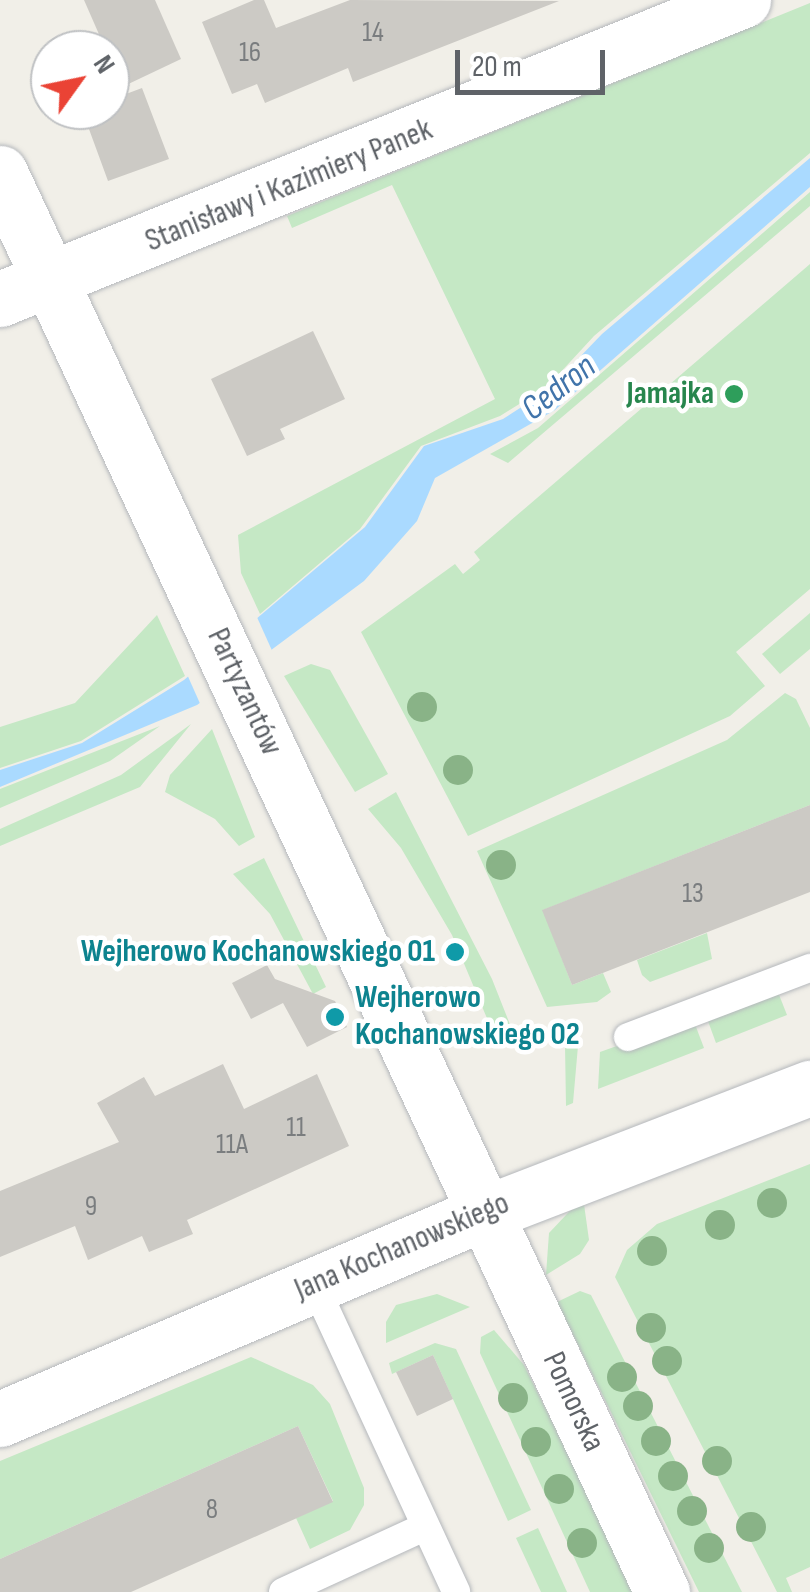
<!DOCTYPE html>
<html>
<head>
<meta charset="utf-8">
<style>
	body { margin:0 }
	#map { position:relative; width:810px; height:1592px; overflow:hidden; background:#f1efe8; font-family:"Sofia Sans Condensed",sans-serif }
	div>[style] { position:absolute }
	.green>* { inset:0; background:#c5e8c5 }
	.water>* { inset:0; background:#aadaff }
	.pier>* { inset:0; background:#f1efe8 }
	.building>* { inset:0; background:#cccac5 }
	.roads { filter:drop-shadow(0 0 2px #b5b8bc) drop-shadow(0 0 2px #b5b8bc) }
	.service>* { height:28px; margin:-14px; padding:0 14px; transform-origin:14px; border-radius:14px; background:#fff }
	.minor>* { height:55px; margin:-27.5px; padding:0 27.5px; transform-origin:27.5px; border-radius:27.5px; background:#fff }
	.tertiary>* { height:55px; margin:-27.5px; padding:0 27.5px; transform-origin:27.5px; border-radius:27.5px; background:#fff }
	.trees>* { width:30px; height:30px; margin:-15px; border-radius:50%; background:#89b387 }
	.dots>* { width:28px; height:28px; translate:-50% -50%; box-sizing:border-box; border:5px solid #fff; border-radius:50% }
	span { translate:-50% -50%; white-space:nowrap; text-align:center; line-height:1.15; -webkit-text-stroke:9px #fff; paint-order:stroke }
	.number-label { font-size:28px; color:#7a7d7f }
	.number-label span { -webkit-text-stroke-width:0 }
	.street-label { font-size:32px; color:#5f6368 }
	.leisure-label { font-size:32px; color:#27864d; font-weight:700 }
	.right { translate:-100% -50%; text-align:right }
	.culture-label { font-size:32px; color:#0d838f; font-weight:700 }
	.left { translate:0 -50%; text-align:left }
	.water-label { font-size:35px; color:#4174aa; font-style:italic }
	.north { position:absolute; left:30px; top:30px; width:100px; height:100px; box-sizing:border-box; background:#fff; border:2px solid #bfc1c3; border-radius:50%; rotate:57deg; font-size:28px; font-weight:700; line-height:40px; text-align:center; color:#5f6368 }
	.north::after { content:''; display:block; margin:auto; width:35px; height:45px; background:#ea4335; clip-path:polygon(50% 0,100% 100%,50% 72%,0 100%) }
	.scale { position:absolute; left:455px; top:50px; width:150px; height:45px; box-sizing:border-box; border:5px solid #5f6368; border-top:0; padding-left:12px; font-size:30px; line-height:35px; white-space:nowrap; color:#5f6368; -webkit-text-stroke:8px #fff; paint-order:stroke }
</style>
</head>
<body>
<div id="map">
	<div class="green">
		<i style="clip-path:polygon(810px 3px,810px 153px,594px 336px,547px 387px,500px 416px,421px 446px,360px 529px,260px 614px,241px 573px,238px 535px,495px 399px,392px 185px,292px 228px,287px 216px)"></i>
		<i style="clip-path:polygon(810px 192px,810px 206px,508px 463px,490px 454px,538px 428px)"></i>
		<i style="clip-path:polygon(810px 264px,810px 589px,736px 652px,765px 686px,730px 716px,468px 836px,361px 632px,455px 564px,463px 574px,480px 560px,474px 552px)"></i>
		<i style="clip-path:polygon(810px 613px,810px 649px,780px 674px,762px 654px)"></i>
		<i style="clip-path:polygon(157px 615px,185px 676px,81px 741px,0 768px,0 727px,75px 703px)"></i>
		<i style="clip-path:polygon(311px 664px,330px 670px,388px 774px,355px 792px,284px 676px)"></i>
		<i style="clip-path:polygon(785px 693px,796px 699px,810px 728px,810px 805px,543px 910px,572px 985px,603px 973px,611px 992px,597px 1002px,547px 1007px,477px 851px,727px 740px)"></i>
		<i style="clip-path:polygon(191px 724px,140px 787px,0 846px,0 829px,121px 775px)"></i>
		<i style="clip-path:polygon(160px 726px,110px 761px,0 808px,0 789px)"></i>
		<i style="clip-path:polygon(212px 729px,255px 837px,239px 846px,215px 819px,165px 792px,170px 775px)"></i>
		<i style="clip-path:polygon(396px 792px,492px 979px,511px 1027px,494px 1035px,452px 935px,401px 848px,368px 809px)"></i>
		<i style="clip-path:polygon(264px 858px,326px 987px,313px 994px,270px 914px,233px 874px)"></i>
		<i style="clip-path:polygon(707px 933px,712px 959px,650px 982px,642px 975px,637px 960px)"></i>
		<i style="clip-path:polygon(776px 987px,787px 1015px,716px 1043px,705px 1013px)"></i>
		<i style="clip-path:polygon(693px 1019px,704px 1048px,598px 1089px,600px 1052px)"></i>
		<i style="clip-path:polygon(580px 1023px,573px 1103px,566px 1106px,565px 1046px,555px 1024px)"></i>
		<i style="clip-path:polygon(810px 1164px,810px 1567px,786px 1578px,792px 1592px,777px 1592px,615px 1277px,627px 1250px,657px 1224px)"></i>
		<i style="clip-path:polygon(583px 1197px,589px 1240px,580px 1254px,546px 1275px,549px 1233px)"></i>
		<i style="clip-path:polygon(580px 1291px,591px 1295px,742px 1592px,699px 1592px,557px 1302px)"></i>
		<i style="clip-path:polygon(437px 1294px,470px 1307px,386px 1343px,386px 1322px,396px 1305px)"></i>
		<i style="clip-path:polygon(494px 1330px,524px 1365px,636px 1592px,590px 1592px,480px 1353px,481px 1337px)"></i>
		<i style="clip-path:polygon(435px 1343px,456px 1349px,531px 1510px,508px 1521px,433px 1355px,392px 1374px,389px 1363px)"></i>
		<i style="clip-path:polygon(251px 1357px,313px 1385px,330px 1404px,364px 1488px,364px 1505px,350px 1530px,310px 1549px,296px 1518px,333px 1501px,298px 1426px,0 1559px,0 1461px)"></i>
		<i style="clip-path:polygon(538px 1528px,567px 1592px,541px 1592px,516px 1538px)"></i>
	</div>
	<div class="water">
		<i style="clip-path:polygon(810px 158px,810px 187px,555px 410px,435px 478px,417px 521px,364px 581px,197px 705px,0 787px,0 770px,82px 743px,184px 680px,365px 527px,424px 446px,503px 419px,548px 390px,602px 334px)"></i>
	</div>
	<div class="pier">
		<i style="clip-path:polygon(256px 615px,274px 655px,202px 708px,186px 672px)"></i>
	</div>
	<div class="building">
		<i style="clip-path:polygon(84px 0,155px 0,181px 59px,122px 87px)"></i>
		<i style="clip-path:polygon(254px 0,264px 0,276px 28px,350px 0,559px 1px,353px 82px,348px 68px,265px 103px,257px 84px,232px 94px,202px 22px)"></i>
		<i style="clip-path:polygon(142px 88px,169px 159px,108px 181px,82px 110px,110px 110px,110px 100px)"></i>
		<i style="clip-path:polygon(313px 331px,345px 399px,280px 429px,285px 439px,247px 456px,211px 379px)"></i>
		<i style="clip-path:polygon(810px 805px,810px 892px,572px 985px,542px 910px)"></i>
		<i style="clip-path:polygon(267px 965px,275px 979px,335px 1001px,347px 1027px,307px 1047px,283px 1003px,251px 1019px,232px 983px)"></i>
		<i style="clip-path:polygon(223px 1064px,244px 1109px,317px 1074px,349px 1146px,187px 1220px,193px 1234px,149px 1252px,142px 1236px,88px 1260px,75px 1226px,0 1257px,0 1191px,119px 1142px,97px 1103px,144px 1077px,155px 1096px)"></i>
		<i style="clip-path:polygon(433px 1355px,453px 1399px,417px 1416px,396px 1372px)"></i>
		<i style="clip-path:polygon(298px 1426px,333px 1502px,131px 1592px,0 1592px,0 1559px)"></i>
	</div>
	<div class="roads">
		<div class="service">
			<i style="left:628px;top:1037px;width:195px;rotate:-20.8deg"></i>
			<i style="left:314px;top:1284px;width:339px;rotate:65.2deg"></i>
			<i style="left:283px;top:1592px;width:155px;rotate:-24.7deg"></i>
		</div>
		<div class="minor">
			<i style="left:0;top:299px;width:801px;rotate:-21.92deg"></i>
			<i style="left:0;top:1419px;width:502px;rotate:-23.09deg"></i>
			<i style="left:462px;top:1222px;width:373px;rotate:-21.1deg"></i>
		</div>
		<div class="tertiary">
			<i style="left:0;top:173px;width:1566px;rotate:64.99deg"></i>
		</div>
	</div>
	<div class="trees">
		<i style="left:422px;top:707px"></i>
		<i style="left:458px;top:770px"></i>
		<i style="left:501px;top:865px"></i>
		<i style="left:772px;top:1203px"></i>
		<i style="left:720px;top:1225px"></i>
		<i style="left:652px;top:1251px"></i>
		<i style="left:651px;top:1328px"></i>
		<i style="left:667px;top:1361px"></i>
		<i style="left:622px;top:1377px"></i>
		<i style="left:513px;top:1398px"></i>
		<i style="left:638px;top:1406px"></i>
		<i style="left:656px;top:1441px"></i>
		<i style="left:536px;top:1442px"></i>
		<i style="left:717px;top:1461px"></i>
		<i style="left:673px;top:1476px"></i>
		<i style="left:559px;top:1489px"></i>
		<i style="left:692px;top:1511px"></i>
		<i style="left:751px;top:1527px"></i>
		<i style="left:582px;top:1543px"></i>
		<i style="left:709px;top:1548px"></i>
	</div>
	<div class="dots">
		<i style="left:734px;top:394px;background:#2e9e5b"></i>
		<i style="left:455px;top:952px;background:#0f9aa8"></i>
		<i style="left:335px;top:1017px;background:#0f9aa8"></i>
	</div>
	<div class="number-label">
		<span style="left:373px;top:33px">14</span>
		<span style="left:250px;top:53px">16</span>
		<span style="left:693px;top:894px">13</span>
		<span style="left:296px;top:1128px">11</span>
		<span style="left:232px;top:1145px">11A</span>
		<span style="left:91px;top:1207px">9</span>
		<span style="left:212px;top:1510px">8</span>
	</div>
	<div class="street-label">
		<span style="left:289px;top:186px;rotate:-22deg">Stanisławy i Kazimiery Panek</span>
		<span style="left:244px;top:692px;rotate:65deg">Partyzantów</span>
		<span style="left:402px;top:1247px;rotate:-23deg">Jana Kochanowskiego</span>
		<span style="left:573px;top:1402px;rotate:65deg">Pomorska</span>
	</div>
	<div class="leisure-label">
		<span class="right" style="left:714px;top:394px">Jamajka</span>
	</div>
	<div class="culture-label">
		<span class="right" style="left:435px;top:952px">Wejherowo Kochanowskiego 01</span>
		<span class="left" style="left:355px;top:1017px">Wejherowo<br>Kochanowskiego 02</span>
	</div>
	<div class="water-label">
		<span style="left:559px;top:388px;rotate:-38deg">Cedron</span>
	</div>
	<div class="north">N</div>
	<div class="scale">20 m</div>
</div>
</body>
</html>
